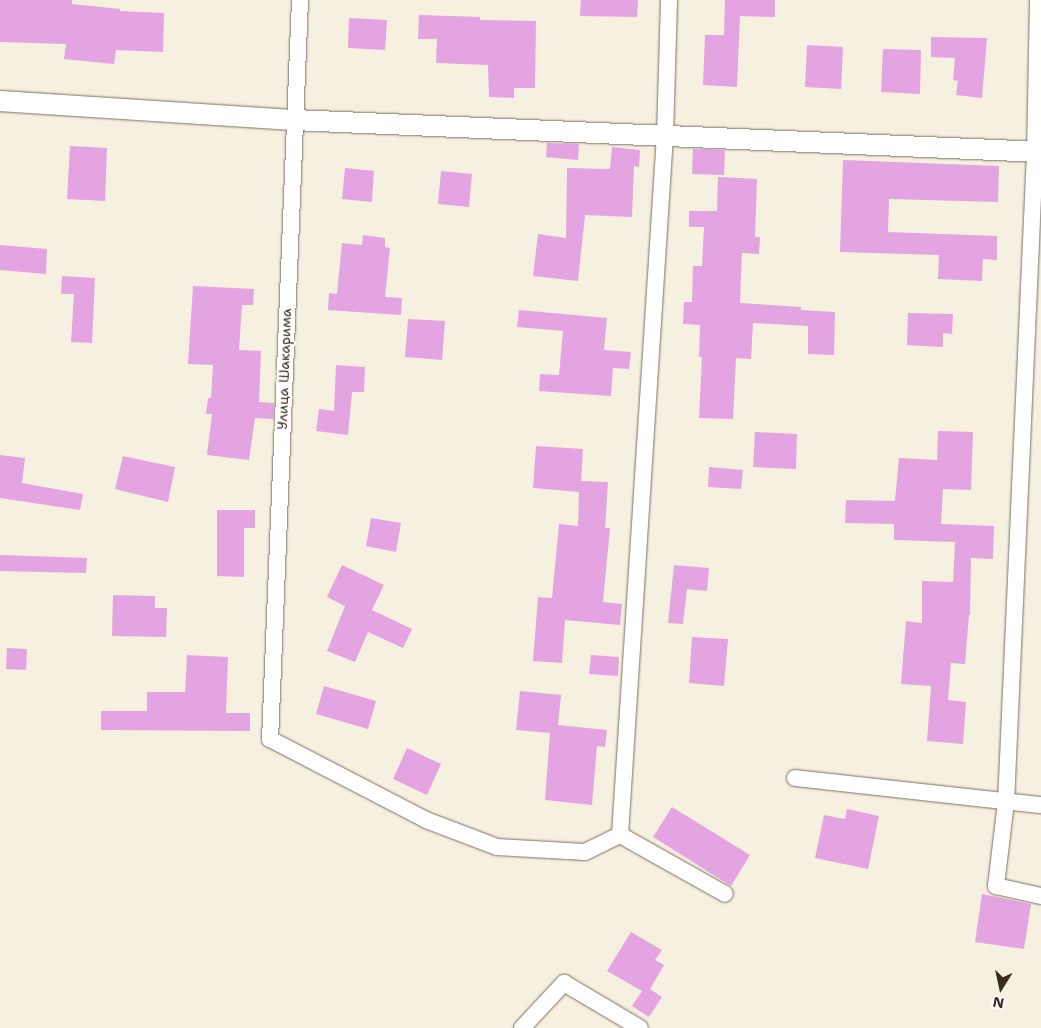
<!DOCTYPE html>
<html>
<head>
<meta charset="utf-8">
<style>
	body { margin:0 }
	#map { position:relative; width:1041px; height:1028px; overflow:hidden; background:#f6f0e0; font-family:"Shantell Sans",sans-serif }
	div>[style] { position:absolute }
	.building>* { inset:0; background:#e3a4e1 }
	.roads { filter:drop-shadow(0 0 1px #7c6f62) drop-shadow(0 0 1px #7c6f62) }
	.minor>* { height:16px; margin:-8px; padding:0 8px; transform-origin:8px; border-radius:8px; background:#fff }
	.tertiary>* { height:20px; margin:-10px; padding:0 10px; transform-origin:10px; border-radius:10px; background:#fff }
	span { translate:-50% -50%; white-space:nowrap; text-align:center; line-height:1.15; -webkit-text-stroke:5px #fff; paint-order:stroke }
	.street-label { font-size:14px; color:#3b2a1e }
	.north { position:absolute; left:976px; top:963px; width:50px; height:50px; -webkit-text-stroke:4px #fff; paint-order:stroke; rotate:190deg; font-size:14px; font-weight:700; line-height:20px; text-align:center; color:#3b2a1e }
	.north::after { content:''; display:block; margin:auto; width:18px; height:22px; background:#3b2a1e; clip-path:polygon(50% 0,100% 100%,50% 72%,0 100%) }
</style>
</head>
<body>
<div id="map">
	<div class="building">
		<i style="clip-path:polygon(0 0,72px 0,72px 4px,120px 9px,120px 11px,164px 13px,163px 52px,116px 50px,114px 64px,64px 59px,66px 44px,0 42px)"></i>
		<i style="clip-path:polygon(581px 0,638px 0,637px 17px,580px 16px)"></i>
		<i style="clip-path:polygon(725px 0,775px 0,775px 17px,740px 16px,737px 87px,703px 85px,705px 35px,724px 35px)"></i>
		<i style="clip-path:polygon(419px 15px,480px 17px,480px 20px,536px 21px,535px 88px,514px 88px,514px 98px,489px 97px,488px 65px,436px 63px,437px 39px,418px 39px)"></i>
		<i style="clip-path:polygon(349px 18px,387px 20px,385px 50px,348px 48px)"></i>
		<i style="clip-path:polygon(931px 37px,987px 38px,982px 98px,956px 95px,958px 81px,953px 80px,955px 58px,931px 57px)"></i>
		<i style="clip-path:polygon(807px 45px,843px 47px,841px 89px,805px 87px)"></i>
		<i style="clip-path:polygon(883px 49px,921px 50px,920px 94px,881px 92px)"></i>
		<i style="clip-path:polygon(547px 143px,579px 144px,578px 160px,546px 157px)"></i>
		<i style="clip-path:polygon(70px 146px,107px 148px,105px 201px,67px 199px)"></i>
		<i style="clip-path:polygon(612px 147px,640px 150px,639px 167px,634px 166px,632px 217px,585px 215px,578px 281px,533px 276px,538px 234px,566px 238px,567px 168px,610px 169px)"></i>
		<i style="clip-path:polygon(693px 149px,725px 150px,724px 175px,692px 174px)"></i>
		<i style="clip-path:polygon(843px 160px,999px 166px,998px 202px,889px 199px,888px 232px,997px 236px,997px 260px,983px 259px,982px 281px,938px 279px,939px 255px,840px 252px)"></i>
		<i style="clip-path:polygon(345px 168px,374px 171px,372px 202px,342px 199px)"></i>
		<i style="clip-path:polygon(441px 171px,472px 174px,469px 207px,438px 204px)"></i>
		<i style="clip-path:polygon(718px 177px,757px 179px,755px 237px,760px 237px,759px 254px,742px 253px,740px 303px,801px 307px,801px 310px,835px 312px,834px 355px,808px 354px,808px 326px,753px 323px,751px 359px,736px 358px,733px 419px,699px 418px,702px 357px,699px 357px,700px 325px,683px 324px,684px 302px,692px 302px,693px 266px,702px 266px,704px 227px,689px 227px,689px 211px,717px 211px)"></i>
		<i style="clip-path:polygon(363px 235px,385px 238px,385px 247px,390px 248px,385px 297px,402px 298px,401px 315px,328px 310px,329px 293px,337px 294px,342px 243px,362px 245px)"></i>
		<i style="clip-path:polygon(0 245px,47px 249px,46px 274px,0 270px)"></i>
		<i style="clip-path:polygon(62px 276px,95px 278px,92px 343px,71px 342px,74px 294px,61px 294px)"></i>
		<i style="clip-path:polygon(193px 286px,254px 289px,253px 305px,242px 305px,239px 350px,261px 351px,259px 402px,274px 403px,273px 419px,255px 418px,249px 460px,207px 455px,212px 414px,206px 414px,208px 398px,211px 398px,213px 365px,188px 364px)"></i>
		<i style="clip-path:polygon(519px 310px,607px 318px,604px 350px,631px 352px,629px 369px,613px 368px,611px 396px,539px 391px,540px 374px,559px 375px,563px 331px,517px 327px)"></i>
		<i style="clip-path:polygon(908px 313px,953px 314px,952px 334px,943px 333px,943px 347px,907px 345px)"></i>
		<i style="clip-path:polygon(408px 319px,445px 321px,442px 360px,405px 357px)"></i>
		<i style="clip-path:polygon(336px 365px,365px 367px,364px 392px,352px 392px,348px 435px,316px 431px,319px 409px,334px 411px)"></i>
		<i style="clip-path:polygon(938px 431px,973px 432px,971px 490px,943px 489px,941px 524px,994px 526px,993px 559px,971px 558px,970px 615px,969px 615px,965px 664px,951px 663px,948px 700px,966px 702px,963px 744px,927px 741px,931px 686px,901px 684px,906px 621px,922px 623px,922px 581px,953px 582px,955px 542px,894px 540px,894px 524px,845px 523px,846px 500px,895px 501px,899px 458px,937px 460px)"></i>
		<i style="clip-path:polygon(755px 432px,797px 434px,796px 469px,753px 467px)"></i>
		<i style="clip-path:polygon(536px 446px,583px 449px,581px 481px,608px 482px,605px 528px,610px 528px,603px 602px,622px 604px,620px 625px,565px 620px,562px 663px,533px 661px,538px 597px,552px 598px,559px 524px,578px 526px,579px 492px,533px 488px)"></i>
		<i style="clip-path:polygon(0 455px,25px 458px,22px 483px,83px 494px,80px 510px,0 498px)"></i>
		<i style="clip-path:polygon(123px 456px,175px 467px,168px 502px,115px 489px)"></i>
		<i style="clip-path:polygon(709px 467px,743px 470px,741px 489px,708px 487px)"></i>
		<i style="clip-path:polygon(217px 510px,255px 510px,255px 528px,244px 528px,244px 577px,217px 576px)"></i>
		<i style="clip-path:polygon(371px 518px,401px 523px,396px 552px,366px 546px)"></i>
		<i style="clip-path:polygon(0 555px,87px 558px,86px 573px,0 571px)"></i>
		<i style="clip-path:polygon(342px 565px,384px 585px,372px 610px,412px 629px,403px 648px,368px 632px,355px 662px,327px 651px,345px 606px,327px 597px)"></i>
		<i style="clip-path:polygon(674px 565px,709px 568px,707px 591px,687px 589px,683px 624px,668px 623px)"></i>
		<i style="clip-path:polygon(113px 595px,155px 596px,155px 608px,167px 608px,166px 637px,112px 636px)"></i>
		<i style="clip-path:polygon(692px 637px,728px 639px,724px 686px,689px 683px)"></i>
		<i style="clip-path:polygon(7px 648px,27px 649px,26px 670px,6px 669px)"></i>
		<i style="clip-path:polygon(187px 655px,228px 657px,226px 713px,250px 713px,250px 731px,101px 730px,101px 711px,147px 711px,147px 692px,185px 692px)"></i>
		<i style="clip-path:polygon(591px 655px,619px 657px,618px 676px,589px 674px)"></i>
		<i style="clip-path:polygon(324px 686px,376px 701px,368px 729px,316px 714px)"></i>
		<i style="clip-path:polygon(520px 691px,561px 695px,558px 725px,607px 730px,605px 747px,597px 746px,592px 805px,545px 800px,550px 733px,516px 730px)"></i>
		<i style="clip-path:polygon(407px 748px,441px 764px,427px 795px,393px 779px)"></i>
		<i style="clip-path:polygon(672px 807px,750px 855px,731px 886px,653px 837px)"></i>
		<i style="clip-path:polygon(847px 809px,879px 816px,868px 869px,815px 858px,824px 815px,845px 819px)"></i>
		<i style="clip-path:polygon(982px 894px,1031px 904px,1024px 949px,975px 942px)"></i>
		<i style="clip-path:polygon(631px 932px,662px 950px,655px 960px,664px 965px,650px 989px,662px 997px,649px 1017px,632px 1006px,642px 991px,607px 971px)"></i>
	</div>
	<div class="roads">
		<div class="minor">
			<i style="left:300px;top:0;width:740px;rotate:92.32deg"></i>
			<i style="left:270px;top:739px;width:176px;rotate:27.4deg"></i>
			<i style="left:426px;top:820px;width:76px;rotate:20.8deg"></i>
			<i style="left:497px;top:847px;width:88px;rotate:3.3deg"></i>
			<i style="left:585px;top:852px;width:39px;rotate:-26deg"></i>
			<i style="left:620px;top:835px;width:700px;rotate:-86.32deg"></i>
			<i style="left:665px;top:136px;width:136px;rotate:-88.3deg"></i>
			<i style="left:1038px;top:0;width:152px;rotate:91.1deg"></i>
			<i style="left:1035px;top:152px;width:651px;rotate:92.55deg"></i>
			<i style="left:1006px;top:802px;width:85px;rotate:96.8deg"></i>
			<i style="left:996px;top:886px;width:46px;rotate:12.5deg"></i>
			<i style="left:795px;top:778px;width:247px;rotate:6.3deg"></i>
			<i style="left:620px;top:835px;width:120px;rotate:29.3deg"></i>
			<i style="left:522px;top:1028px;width:62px;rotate:-47deg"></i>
			<i style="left:564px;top:983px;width:88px;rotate:30.6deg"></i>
		</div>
		<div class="tertiary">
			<i style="left:0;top:101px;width:295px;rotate:3.7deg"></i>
			<i style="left:294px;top:120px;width:748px;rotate:2.45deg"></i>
		</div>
	</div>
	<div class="street-label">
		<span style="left:284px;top:369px;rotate:-88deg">Улица Шакарима</span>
	</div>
	<div class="north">N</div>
</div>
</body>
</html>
